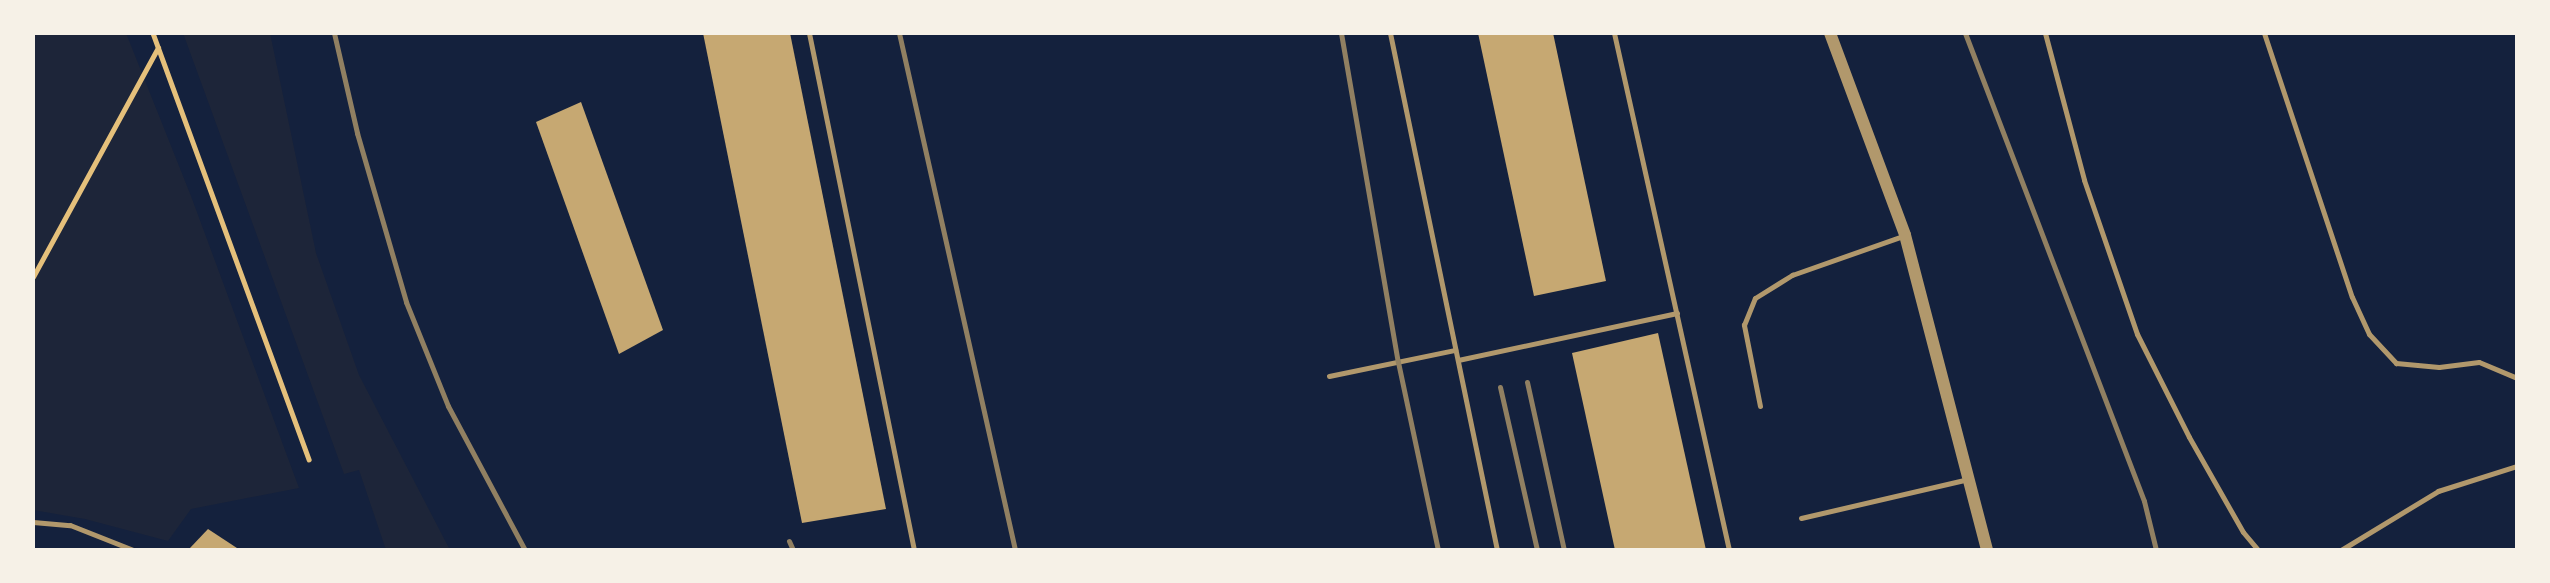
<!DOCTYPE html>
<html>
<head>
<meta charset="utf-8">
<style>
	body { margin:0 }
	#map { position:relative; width:2550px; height:583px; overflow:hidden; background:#14213d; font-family:"IBM Plex Serif",serif }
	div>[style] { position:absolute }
	.green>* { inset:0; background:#1d2539 }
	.building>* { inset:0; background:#c6a872 }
	.path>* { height:4.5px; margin:-2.25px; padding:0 2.25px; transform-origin:2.25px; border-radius:2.25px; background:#e5c07b }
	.service>* { height:5px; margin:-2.5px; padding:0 2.5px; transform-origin:2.5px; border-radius:2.5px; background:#b1986c }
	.tertiary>* { height:12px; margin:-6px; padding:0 6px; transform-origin:6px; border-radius:6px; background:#b1986c }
	.rail>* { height:5px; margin:-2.5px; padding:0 2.5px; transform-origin:2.5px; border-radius:2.5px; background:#918062 }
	span { translate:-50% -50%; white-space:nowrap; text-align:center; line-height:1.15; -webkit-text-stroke:7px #f6f1e7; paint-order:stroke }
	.frame { position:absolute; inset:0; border:35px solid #f6f1e7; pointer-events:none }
</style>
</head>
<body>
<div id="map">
	<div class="green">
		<i style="clip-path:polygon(33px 33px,126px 33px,191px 196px,299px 488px,191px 509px,168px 541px,85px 519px,33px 510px)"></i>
		<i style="clip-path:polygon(183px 33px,270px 33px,316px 253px,359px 375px,450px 550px,386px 550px,359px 470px,344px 474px)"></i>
	</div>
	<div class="building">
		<i style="clip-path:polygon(703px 33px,790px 33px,886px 509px,802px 523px)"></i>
		<i style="clip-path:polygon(1478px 33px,1553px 33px,1606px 281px,1534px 296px)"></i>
		<i style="clip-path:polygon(581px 102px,663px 330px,619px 354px,536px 122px)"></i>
		<i style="clip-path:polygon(1658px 333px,1706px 550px,1615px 550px,1572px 353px)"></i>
		<i style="clip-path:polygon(208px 529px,240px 550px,190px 548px)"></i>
	</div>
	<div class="path">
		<i style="left:153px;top:33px;width:454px;rotate:69.9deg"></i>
		<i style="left:33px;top:277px;width:261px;rotate:-61.4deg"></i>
	</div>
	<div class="service">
		<i style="left:809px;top:33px;width:528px;rotate:78.52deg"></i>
		<i style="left:1390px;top:33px;width:528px;rotate:78.31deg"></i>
		<i style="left:1614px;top:33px;width:530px;rotate:77.46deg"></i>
		<i style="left:2045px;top:33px;width:152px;rotate:75.1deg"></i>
		<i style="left:2084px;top:180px;width:163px;rotate:71deg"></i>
		<i style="left:2137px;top:334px;width:115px;rotate:63.2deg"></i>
		<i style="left:2189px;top:437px;width:109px;rotate:60.4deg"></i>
		<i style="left:2243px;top:532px;width:23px;rotate:50deg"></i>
		<i style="left:2264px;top:33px;width:278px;rotate:71.6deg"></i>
		<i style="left:2352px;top:297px;width:41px;rotate:65.3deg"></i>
		<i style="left:2369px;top:334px;width:40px;rotate:47deg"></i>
		<i style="left:2396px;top:363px;width:43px;rotate:5.3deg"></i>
		<i style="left:2439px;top:367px;width:40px;rotate:-7.1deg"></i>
		<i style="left:2479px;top:362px;width:41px;rotate:22.8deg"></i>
		<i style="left:1458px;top:360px;width:224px;rotate:-12.1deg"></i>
		<i style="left:1329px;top:376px;width:129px;rotate:-11.7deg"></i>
		<i style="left:1760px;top:406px;width:83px;rotate:-101.2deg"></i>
		<i style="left:1744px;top:325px;width:29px;rotate:-68deg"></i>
		<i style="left:1755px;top:298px;width:44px;rotate:-31.9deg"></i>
		<i style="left:1792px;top:275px;width:118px;rotate:-19.4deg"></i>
		<i style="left:1801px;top:518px;width:172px;rotate:-13.1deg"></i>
		<i style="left:33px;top:522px;width:37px;rotate:5deg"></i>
		<i style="left:70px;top:525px;width:68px;rotate:21.6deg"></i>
		<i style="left:2341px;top:550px;width:114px;rotate:-31.3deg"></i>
		<i style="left:2438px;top:491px;width:83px;rotate:-17.6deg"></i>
	</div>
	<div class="tertiary">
		<i style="left:1830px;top:33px;width:215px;rotate:69.6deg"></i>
		<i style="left:1905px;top:235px;width:325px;rotate:75.4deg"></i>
	</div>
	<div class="rail">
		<i style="left:334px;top:33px;width:103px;rotate:77deg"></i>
		<i style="left:357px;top:133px;width:176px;rotate:73.8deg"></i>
		<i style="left:406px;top:302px;width:112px;rotate:68deg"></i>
		<i style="left:448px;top:406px;width:163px;rotate:61.9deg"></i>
		<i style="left:899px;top:33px;width:530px;rotate:77.35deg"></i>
		<i style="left:1341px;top:33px;width:334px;rotate:80.2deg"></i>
		<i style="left:1398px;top:362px;width:192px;rotate:78deg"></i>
		<i style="left:1965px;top:33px;width:501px;rotate:69.07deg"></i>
		<i style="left:2144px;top:501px;width:50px;rotate:76.2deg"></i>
		<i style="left:1527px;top:382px;width:172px;rotate:77.6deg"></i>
		<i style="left:1500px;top:387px;width:167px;rotate:77.2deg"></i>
		<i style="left:789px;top:541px;width:10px;rotate:66deg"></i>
	</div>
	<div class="frame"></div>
</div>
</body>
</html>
